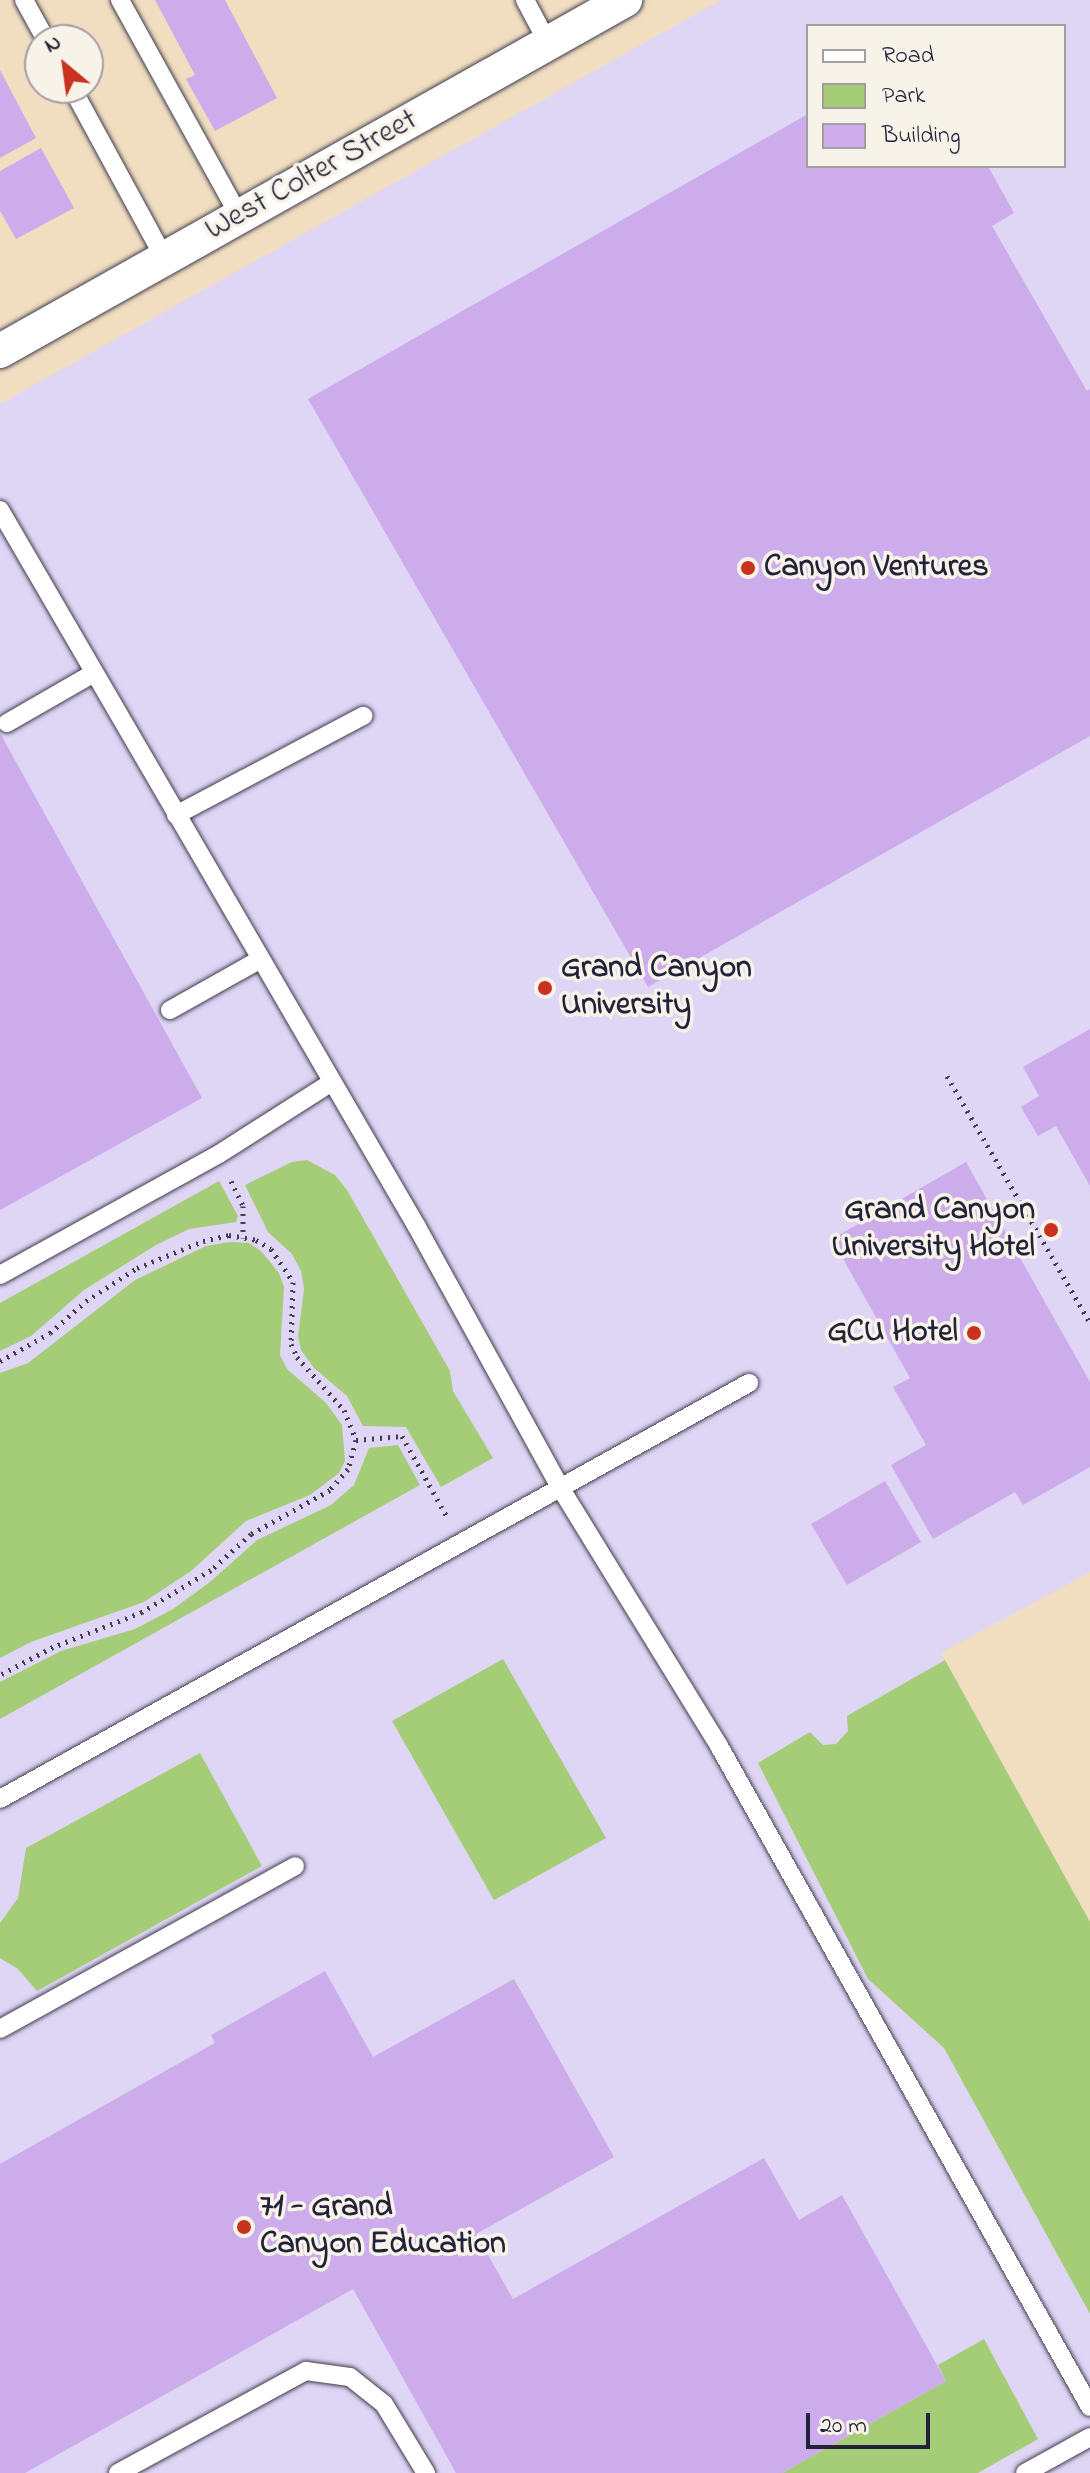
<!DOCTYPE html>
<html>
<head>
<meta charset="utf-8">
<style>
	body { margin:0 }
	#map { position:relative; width:1090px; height:2473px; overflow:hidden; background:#f1dec0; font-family:"Indie Flower",sans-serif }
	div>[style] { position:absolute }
	.built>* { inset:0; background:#dfd5f5 }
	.green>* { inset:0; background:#a5cd78 }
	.building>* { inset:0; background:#cdaceb }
	.path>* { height:5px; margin-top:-2.5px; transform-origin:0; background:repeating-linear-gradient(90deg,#413e4f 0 2px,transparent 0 8px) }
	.roads { filter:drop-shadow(0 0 2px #413e4f) drop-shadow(0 0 2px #413e4f) }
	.lane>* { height:18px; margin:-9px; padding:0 9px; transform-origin:9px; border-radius:9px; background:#fff }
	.street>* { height:34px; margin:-17px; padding:0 17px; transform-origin:17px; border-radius:17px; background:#fff }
	.dots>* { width:22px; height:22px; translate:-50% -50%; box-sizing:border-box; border:4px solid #f7f3e8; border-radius:50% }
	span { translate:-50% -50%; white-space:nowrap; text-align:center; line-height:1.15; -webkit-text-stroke:7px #f7f3e8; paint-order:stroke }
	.street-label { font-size:32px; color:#22223b }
	.poi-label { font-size:32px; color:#22223b; font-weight:700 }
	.left { translate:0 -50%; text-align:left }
	.right { translate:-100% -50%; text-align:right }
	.legend { position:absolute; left:806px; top:24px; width:260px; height:144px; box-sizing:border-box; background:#f7f3e8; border:2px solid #a29fa3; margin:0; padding:10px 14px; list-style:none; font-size:24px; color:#22223b }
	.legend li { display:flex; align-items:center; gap:16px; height:40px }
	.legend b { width:40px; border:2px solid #a29fa3 }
	.north { position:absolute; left:24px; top:24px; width:80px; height:80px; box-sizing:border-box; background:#f7f3e8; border:2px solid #a29fa3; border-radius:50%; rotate:331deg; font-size:22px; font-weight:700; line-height:32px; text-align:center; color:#22223b }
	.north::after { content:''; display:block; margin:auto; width:28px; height:36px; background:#c8321e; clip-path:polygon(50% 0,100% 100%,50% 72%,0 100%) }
	.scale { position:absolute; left:806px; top:2413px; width:124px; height:36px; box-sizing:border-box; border:4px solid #22223b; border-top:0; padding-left:10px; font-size:24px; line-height:28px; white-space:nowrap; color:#22223b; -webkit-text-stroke:6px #f7f3e8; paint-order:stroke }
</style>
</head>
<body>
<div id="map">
	<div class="built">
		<i style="clip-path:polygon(evenodd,721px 0,1090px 0,1090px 1572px,941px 1653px,1090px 1922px,1090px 2473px,0 2473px,0 404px,721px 0,808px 26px,1064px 26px,1064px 166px,808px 166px,808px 26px)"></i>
	</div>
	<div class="green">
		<i style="clip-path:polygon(307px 1160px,335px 1175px,347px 1190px,450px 1371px,453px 1391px,493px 1458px,441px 1487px,406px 1427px,363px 1426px,347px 1396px,314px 1368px,301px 1350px,298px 1336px,304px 1289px,301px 1271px,292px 1254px,268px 1232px,245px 1185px,292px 1162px)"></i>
		<i style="clip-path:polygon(219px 1181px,238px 1216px,236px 1222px,189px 1229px,156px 1245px,84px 1290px,31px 1336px,0 1351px,0 1303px)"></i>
		<i style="clip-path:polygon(230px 1242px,249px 1243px,261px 1251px,279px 1273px,284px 1287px,280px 1355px,287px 1369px,326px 1403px,342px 1425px,345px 1461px,339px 1473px,310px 1495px,246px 1521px,191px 1571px,144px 1602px,31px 1642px,0 1658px,0 1373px,28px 1363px,135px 1280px,206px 1246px)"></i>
		<i style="clip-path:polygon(398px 1445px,420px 1485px,0 1719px,0 1682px,61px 1651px,135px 1629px,173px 1609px,210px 1582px,257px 1540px,331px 1505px,354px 1485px,369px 1448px)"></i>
		<i style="clip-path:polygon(503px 1659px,606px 1838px,494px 1900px,392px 1721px)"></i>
		<i style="clip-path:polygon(945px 1660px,1090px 1922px,1090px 2314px,944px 2048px,868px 1979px,758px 1763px,810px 1732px,823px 1745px,836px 1744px,848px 1731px,847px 1716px)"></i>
		<i style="clip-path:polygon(200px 1753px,262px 1866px,37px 1991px,18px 1969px,0 1958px,0 1923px,18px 1898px,26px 1848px)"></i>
		<i style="clip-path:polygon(984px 2339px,1038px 2439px,978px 2473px,782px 2473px,946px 2381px,938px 2365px)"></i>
	</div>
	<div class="building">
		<i style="clip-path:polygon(155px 0,225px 0,277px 98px,215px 131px,186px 79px,195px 75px)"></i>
		<i style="clip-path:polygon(0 70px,36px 138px,0 158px)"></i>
		<i style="clip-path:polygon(808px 114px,808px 166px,988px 166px,1014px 213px,992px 226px,1087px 391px,1090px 389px,1090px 736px,648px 987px,308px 399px)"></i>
		<i style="clip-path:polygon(41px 148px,74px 208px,16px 239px,0 211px,0 171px)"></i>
		<i style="clip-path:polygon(0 733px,202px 1098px,0 1210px)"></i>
		<i style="clip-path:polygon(1090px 1029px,1090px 1186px,1056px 1126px,1038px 1136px,1021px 1107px,1039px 1096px,1023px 1067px)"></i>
		<i style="clip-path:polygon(966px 1162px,1090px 1382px,1090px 1467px,1023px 1505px,1015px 1492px,933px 1539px,891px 1465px,926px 1445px,893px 1387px,910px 1378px,832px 1239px)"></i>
		<i style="clip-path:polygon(885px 1481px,921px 1542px,847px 1585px,811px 1524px)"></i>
		<i style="clip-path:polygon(325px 1971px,373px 2057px,514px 1979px,614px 2157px,476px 2234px,513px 2299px,764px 2158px,799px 2220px,842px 2195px,946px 2381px,782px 2473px,456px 2473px,353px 2289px,25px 2473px,0 2473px,0 2164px,215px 2043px,211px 2035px)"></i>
	</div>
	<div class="path">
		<i style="left:947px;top:1076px;width:285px;rotate:59.9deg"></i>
		<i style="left:231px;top:1181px;width:28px;rotate:64deg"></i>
		<i style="left:243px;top:1206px;width:32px;rotate:90deg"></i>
		<i style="left:0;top:1361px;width:57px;rotate:-29.2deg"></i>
		<i style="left:50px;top:1333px;width:48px;rotate:-41.6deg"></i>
		<i style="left:86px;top:1301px;width:61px;rotate:-32.9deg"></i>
		<i style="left:137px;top:1268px;width:71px;rotate:-22.2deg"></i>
		<i style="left:203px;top:1241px;width:27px;rotate:-13deg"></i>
		<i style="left:229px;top:1235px;width:27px;rotate:10deg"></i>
		<i style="left:256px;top:1240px;width:17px;rotate:31deg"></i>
		<i style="left:271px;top:1249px;width:40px;rotate:56deg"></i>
		<i style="left:293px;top:1282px;width:62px;rotate:91.8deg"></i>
		<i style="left:291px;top:1344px;width:14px;rotate:65deg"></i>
		<i style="left:297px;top:1357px;width:71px;rotate:48.4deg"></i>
		<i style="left:344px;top:1410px;width:32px;rotate:68deg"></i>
		<i style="left:356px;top:1440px;width:30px;rotate:105deg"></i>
		<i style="left:348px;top:1469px;width:28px;rotate:131deg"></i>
		<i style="left:330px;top:1490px;width:90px;rotate:150.9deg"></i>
		<i style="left:251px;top:1534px;width:54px;rotate:138deg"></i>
		<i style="left:211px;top:1570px;width:81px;rotate:148.7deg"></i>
		<i style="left:142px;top:1612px;width:96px;rotate:158.5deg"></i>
		<i style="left:53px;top:1647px;width:60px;rotate:152.2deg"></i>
		<i style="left:356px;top:1440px;width:46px;rotate:-5deg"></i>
		<i style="left:402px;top:1436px;width:93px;rotate:60.9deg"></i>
	</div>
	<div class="roads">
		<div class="lane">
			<i style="left:24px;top:0;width:46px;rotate:61.2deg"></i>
			<i style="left:120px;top:0;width:247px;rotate:61.1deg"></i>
			<i style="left:525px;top:0;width:49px;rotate:61.9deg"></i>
			<i style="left:72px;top:88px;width:195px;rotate:61.5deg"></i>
			<i style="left:0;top:510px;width:829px;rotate:59.82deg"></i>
			<i style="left:417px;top:1227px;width:299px;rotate:61.2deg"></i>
			<i style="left:561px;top:1489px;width:302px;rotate:58.4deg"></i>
			<i style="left:719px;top:1746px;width:758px;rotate:60.7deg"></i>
			<i style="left:7px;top:723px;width:100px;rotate:-29.9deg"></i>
			<i style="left:176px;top:815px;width:212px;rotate:-27.9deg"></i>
			<i style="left:170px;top:1010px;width:104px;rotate:-29.3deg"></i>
			<i style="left:0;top:1275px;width:250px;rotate:-28.9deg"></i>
			<i style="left:219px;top:1154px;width:134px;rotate:-32.5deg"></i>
			<i style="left:0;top:1799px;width:857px;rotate:-29.05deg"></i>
			<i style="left:0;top:2029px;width:337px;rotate:-28.9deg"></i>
			<i style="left:118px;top:2473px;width:214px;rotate:-28.5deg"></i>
			<i style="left:306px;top:2371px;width:44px;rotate:7.8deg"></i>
			<i style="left:350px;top:2377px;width:43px;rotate:38.5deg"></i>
			<i style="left:384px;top:2404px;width:81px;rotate:58.7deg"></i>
			<i style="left:1025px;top:2473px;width:74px;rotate:-29deg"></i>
		</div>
		<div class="street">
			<i style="left:0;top:351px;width:717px;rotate:-29.32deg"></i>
		</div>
	</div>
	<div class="dots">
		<i style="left:748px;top:568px;background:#c8321e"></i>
		<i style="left:545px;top:988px;background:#c8321e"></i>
		<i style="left:1051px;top:1230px;background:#c8321e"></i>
		<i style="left:974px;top:1333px;background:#c8321e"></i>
		<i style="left:244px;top:2227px;background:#c8321e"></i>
	</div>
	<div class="street-label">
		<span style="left:312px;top:176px;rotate:-29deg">West Colter Street</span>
	</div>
	<div class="poi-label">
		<span class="left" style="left:764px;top:568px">Canyon Ventures</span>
		<span class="left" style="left:561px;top:988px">Grand Canyon<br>University</span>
		<span class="right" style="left:1035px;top:1230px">Grand Canyon<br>University Hotel</span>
		<span class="right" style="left:958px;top:1333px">GCU Hotel</span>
		<span class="left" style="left:260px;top:2227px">71 - Grand<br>Canyon Education</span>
	</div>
	<ul class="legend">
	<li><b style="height:10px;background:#fff"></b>Road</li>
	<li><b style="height:22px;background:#a5cd78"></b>Park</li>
	<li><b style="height:22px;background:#cdaceb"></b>Building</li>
	</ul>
	<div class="north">N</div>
	<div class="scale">20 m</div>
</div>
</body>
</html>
